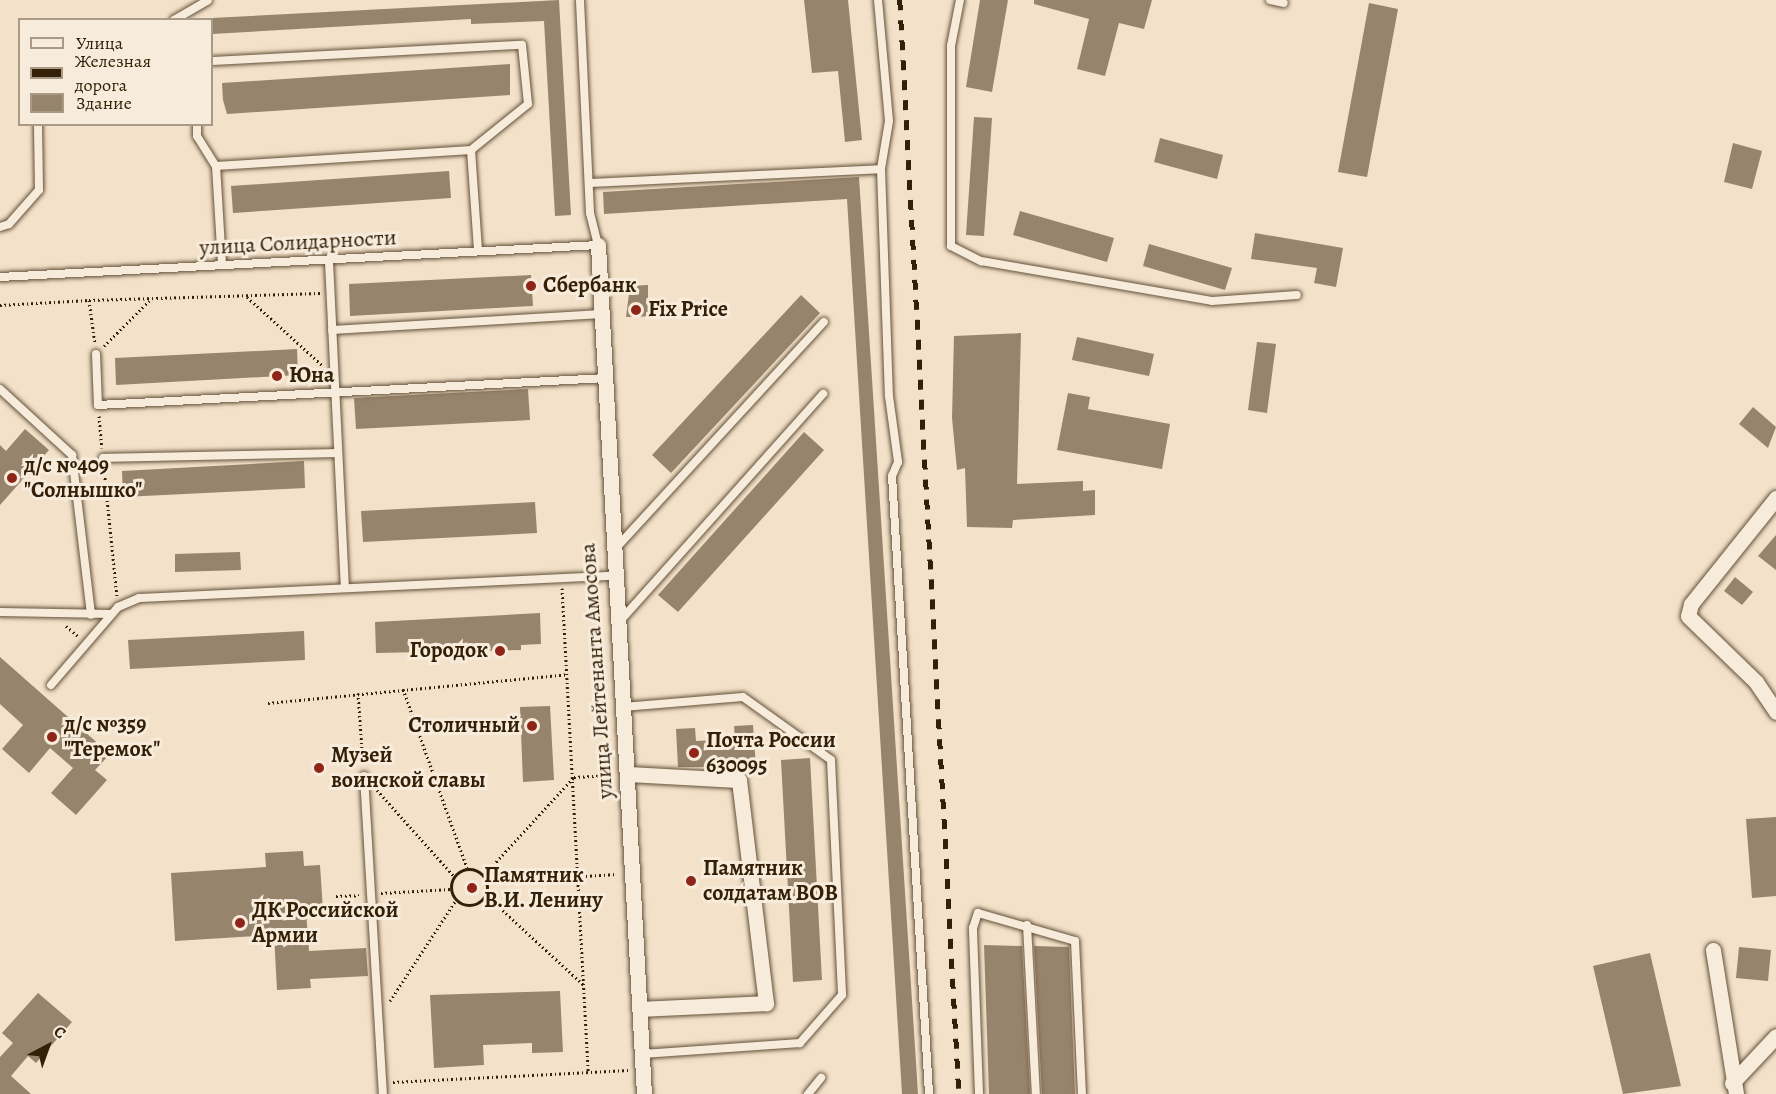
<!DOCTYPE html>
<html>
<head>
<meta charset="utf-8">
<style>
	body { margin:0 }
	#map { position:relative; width:1776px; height:1094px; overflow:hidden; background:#f3e1c9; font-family:Alegreya,serif }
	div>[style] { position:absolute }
	.building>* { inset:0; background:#97846c }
	.path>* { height:3px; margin-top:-1.5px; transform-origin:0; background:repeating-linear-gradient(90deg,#342007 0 1.5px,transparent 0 4.5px) }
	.path>.ring { margin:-1.5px; padding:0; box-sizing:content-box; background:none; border:3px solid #342007; border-radius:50% }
	.roads { filter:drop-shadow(0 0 2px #645038) drop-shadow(0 0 2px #645038) }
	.lane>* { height:8px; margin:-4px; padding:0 4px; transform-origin:4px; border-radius:4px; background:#f7ecdc }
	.street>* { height:15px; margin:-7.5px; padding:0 7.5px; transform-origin:7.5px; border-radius:7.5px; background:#f7ecdc }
	.rail>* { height:4.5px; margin-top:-2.25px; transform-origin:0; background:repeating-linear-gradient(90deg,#342007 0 10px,transparent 0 20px) }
	.dots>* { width:16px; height:16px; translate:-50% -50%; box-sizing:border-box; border:3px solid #f7ecdc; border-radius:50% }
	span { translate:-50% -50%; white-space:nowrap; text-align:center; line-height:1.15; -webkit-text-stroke:6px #f7ecdc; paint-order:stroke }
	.street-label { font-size:22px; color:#342007 }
	.poi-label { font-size:22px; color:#342007; font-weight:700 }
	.left { translate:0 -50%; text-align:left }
	.right { translate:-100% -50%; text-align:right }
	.legend { position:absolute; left:18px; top:18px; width:195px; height:108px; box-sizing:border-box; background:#f7ecdc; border:2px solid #a99a87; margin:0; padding:8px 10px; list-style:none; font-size:18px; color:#342007 }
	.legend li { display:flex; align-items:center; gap:12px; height:30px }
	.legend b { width:30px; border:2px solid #a99a87 }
	.north { position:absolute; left:18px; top:1016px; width:60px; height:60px; -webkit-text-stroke:4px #f7ecdc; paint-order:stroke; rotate:41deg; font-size:16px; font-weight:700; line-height:24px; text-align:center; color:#342007 }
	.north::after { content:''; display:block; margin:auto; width:21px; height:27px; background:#342007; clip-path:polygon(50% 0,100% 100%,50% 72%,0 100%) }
</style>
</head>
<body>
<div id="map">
	<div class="building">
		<i style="clip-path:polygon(559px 0,571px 215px,555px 216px,544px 21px,471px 24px,471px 19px,212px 34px,212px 18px)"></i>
		<i style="clip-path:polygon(804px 0,848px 0,862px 140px,845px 142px,838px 71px,812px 73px)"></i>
		<i style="clip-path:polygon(980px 0,1008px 0,992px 92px,966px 87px)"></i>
		<i style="clip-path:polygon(1034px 0,1152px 0,1144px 29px,1119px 23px,1105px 76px,1077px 69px,1089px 19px,1034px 4px)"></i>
		<i style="clip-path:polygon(1369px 3px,1398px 9px,1367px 177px,1338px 172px)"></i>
		<i style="clip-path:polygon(510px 64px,510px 95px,227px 114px,223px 100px,222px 83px)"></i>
		<i style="clip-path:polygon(974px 117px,992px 118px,984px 236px,966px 235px)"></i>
		<i style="clip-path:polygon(1160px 138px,1223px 155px,1217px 179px,1154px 162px)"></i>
		<i style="clip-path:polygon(1733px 143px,1762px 151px,1752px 189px,1724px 182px)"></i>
		<i style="clip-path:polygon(449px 171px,451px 198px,233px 213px,231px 186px)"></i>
		<i style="clip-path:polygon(859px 177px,918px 1094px,902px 1094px,847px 199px,604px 214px,603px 192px)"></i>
		<i style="clip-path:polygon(1020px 211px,1114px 238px,1107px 262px,1013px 235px)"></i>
		<i style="clip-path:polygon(1255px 233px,1343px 248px,1336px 287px,1314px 283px,1317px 268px,1251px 259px)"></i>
		<i style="clip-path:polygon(1149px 244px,1232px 268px,1225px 290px,1143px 266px)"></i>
		<i style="clip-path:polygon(531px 275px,533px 306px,350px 316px,349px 284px)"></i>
		<i style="clip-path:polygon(648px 285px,648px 300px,658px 300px,659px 316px,626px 317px,630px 286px)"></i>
		<i style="clip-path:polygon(801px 295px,820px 313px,671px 473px,652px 455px)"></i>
		<i style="clip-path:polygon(1021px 333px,1017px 484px,1083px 481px,1083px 491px,1095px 490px,1095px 515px,1013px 520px,1012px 528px,967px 527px,965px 468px,957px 470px,952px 418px,954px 336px)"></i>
		<i style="clip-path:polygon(1077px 337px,1154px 354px,1149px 376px,1072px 360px)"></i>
		<i style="clip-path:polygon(1257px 342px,1276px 344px,1267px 413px,1248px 410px)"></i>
		<i style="clip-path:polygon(297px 349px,298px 375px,116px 385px,115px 358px)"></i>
		<i style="clip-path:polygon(528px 389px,530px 420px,356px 429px,354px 398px)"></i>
		<i style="clip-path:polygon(1068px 393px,1090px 397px,1088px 409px,1170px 424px,1162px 469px,1057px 450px)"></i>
		<i style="clip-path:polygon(1753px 407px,1776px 427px,1768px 448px,1739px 424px)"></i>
		<i style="clip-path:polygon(25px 429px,49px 450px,0 505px,0 445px,6px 451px)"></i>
		<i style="clip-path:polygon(804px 432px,824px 450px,678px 612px,658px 595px)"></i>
		<i style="clip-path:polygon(304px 461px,305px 488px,123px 497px,122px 471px)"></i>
		<i style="clip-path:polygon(535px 502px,537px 533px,363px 542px,361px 511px)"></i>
		<i style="clip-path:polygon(1776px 535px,1776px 570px,1758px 556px)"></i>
		<i style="clip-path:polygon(240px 552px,241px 570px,175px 572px,175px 554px)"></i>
		<i style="clip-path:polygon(1735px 577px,1753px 592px,1742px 605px,1724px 591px)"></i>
		<i style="clip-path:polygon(540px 613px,541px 644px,521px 645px,521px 650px,376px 653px,375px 622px)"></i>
		<i style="clip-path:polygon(304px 631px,305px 660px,130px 669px,128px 640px)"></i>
		<i style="clip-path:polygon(0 657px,110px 754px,95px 770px,107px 780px,76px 815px,51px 793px,73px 768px,50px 748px,29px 773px,2px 749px,23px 725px,0 704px)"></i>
		<i style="clip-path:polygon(550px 706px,554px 780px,523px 782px,520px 707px)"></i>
		<i style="clip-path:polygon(753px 725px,756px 767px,678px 767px,676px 729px,695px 728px,696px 741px,735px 739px,734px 726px)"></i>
		<i style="clip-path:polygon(810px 758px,822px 980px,793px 982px,781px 760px)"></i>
		<i style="clip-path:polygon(1776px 817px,1776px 896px,1752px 898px,1746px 819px)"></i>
		<i style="clip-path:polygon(303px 851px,304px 866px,320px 865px,323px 910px,306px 911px,309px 951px,366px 948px,368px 976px,310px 979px,311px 988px,277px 990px,274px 935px,175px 941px,171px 873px,266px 867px,265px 853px)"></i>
		<i style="clip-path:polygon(984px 945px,1022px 946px,1030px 1094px,989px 1094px)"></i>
		<i style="clip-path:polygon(1034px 946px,1069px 947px,1075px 1094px,1042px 1094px)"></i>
		<i style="clip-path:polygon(1739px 947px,1771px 950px,1768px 981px,1736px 978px)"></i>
		<i style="clip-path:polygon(1650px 953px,1681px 1086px,1623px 1094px,1593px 966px)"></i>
		<i style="clip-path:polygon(560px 991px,563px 1052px,532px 1053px,532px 1043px,483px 1045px,484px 1065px,434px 1068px,430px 995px)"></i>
		<i style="clip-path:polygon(38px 993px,72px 1022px,36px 1063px,28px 1056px,11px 1076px,31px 1094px,0 1094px,0 1057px,13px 1043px,2px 1033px)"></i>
	</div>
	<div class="path">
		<i style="left:247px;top:297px;width:101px;rotate:42.2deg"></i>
		<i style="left:89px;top:300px;width:232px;rotate:-1.7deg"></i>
		<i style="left:0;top:305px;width:89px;rotate:-3.2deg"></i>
		<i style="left:89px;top:300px;width:44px;rotate:82.2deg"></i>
		<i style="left:104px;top:346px;width:64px;rotate:-45deg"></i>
		<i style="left:99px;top:416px;width:32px;rotate:85deg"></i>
		<i style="left:104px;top:469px;width:129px;rotate:84.2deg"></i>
		<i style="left:562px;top:588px;width:484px;rotate:86.9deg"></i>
		<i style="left:66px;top:626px;width:17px;rotate:40deg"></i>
		<i style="left:403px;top:689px;width:190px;rotate:70.3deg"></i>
		<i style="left:358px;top:693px;width:71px;rotate:86deg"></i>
		<i style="left:268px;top:703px;width:301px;rotate:-5.5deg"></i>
		<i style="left:377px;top:790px;width:115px;rotate:48.2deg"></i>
		<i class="ring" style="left:451px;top:869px;width:33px;height:33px"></i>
		<i style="left:484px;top:875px;width:133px;rotate:-47.4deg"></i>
		<i style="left:574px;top:777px;width:39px;rotate:-3deg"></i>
		<i style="left:487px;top:882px;width:130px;rotate:-3.5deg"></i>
		<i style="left:381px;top:893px;width:70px;rotate:-3.3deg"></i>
		<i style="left:486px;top:895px;width:133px;rotate:42.6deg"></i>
		<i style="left:336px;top:896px;width:23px;rotate:-2deg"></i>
		<i style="left:390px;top:1001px;width:121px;rotate:-56.8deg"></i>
		<i style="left:393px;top:1082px;width:236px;rotate:-2.9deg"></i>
	</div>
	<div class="roads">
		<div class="lane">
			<i style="left:878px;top:0;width:121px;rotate:84.8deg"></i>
			<i style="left:889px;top:121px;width:49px;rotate:99.5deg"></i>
			<i style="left:960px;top:0;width:47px;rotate:101.1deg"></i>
			<i style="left:951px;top:46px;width:200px;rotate:90deg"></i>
			<i style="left:951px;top:246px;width:34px;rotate:27deg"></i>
			<i style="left:981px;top:261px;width:234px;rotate:9.8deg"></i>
			<i style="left:1212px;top:301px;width:85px;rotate:-4deg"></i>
			<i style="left:1270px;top:0;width:14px;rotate:12deg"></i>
			<i style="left:174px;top:20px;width:39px;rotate:-30deg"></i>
			<i style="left:212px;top:61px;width:310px;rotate:-3deg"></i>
			<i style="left:522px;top:45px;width:59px;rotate:84.2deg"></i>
			<i style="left:528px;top:104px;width:73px;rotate:141.1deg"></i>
			<i style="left:471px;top:150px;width:101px;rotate:86deg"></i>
			<i style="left:197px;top:124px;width:12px;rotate:90deg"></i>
			<i style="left:197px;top:136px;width:36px;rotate:58deg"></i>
			<i style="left:216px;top:166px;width:99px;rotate:86.5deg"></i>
			<i style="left:216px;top:166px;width:256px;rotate:-3.6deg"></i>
			<i style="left:589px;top:183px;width:292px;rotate:-2.7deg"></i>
			<i style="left:881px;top:169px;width:227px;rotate:88deg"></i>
			<i style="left:889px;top:396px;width:67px;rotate:82.2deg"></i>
			<i style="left:898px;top:462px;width:15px;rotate:113deg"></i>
			<i style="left:892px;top:476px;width:619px;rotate:86.57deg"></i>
			<i style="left:0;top:227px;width:9px;rotate:-18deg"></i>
			<i style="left:9px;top:224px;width:45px;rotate:-48.6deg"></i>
			<i style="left:39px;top:190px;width:66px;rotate:-90.9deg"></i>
			<i style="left:329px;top:262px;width:323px;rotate:87.2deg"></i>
			<i style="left:0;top:277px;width:599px;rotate:-3.06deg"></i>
			<i style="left:598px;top:245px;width:33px;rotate:-104deg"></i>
			<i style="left:590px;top:213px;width:213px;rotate:-92.7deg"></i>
			<i style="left:332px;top:330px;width:270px;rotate:-3.4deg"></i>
			<i style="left:96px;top:354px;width:51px;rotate:87.8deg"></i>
			<i style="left:98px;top:405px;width:509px;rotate:-3.04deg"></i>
			<i style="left:0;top:389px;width:98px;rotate:42.5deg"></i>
			<i style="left:72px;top:455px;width:161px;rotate:83.2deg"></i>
			<i style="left:103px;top:458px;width:233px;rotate:-1.2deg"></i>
			<i style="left:616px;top:548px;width:307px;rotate:-47.4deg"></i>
			<i style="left:0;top:612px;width:111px;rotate:1deg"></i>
			<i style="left:620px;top:621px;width:305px;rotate:-48.2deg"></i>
			<i style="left:51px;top:685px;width:103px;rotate:-49.3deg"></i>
			<i style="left:118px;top:607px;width:23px;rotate:-23deg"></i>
			<i style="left:139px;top:598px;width:475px;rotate:-2.7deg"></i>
			<i style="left:623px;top:707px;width:120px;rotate:-4.8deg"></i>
			<i style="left:743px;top:697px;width:108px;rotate:35.6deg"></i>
			<i style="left:831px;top:760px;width:235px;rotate:87.3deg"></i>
			<i style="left:842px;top:995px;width:64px;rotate:131.2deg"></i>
			<i style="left:800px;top:1043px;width:158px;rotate:176deg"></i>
			<i style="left:364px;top:776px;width:319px;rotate:86.6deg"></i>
			<i style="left:1027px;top:925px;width:169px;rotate:87deg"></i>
			<i style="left:808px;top:1094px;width:21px;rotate:-51deg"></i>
			<i style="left:979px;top:1094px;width:166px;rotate:-92.1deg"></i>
			<i style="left:973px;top:928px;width:16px;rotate:-72deg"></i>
			<i style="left:978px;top:913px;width:101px;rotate:16.1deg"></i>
			<i style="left:1075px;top:941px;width:153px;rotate:87.4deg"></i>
		</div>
		<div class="street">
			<i style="left:598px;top:245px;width:850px;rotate:86.9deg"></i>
			<i style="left:1776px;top:498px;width:136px;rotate:128.7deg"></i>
			<i style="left:1691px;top:604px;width:12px;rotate:104deg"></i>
			<i style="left:1688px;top:616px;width:95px;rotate:44.1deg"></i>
			<i style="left:1756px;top:682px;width:36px;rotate:56deg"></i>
			<i style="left:627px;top:774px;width:112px;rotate:3.1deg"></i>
			<i style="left:739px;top:780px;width:225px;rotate:83.1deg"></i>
			<i style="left:766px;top:1003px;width:126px;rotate:177.3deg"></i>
			<i style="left:1713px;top:950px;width:146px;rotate:80.9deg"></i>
			<i style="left:1732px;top:1083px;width:64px;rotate:-46.9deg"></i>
		</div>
	</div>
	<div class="rail">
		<i style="left:900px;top:0;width:1096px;rotate:86.91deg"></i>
	</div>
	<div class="dots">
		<i style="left:531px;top:286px;background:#8f2418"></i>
		<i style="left:636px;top:310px;background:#8f2418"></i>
		<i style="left:277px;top:376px;background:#8f2418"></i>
		<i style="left:12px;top:478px;background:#8f2418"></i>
		<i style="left:500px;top:651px;background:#8f2418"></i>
		<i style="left:532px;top:726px;background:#8f2418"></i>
		<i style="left:52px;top:737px;background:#8f2418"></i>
		<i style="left:694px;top:753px;background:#8f2418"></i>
		<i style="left:319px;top:768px;background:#8f2418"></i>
		<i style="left:691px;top:881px;background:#8f2418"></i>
		<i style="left:472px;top:888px;background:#8f2418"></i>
		<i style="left:240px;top:923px;background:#8f2418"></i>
	</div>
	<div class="street-label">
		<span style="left:298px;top:243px;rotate:-3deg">улица Солидарности</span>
		<span style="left:597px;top:671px;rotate:-94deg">улица Лейтенанта Амосова</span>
	</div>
	<div class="poi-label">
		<span class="left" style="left:543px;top:286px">Сбербанк</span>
		<span class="left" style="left:648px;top:310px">Fix Price</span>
		<span class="left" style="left:289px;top:376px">Юна</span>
		<span class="left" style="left:24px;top:478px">д/с №409<br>"Солнышко"</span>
		<span class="right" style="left:488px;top:651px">Городок</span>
		<span class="left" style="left:64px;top:737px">д/с №359<br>"Теремок"</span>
		<span class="right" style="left:520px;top:726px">Столичный</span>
		<span class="left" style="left:706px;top:753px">Почта России<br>630095</span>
		<span class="left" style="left:331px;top:768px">Музей<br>воинской славы</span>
		<span class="left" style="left:703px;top:881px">Памятник<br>солдатам ВОВ</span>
		<span class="left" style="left:484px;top:888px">Памятник<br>В.И. Ленину</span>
		<span class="left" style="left:252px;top:923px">ДК Российской<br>Армии</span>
	</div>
	<ul class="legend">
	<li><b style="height:8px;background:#f7ecdc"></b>Улица</li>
	<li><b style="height:8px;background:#342007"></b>Железная дорога</li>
	<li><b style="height:16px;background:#97846c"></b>Здание</li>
	</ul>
	<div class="north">С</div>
</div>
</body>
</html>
